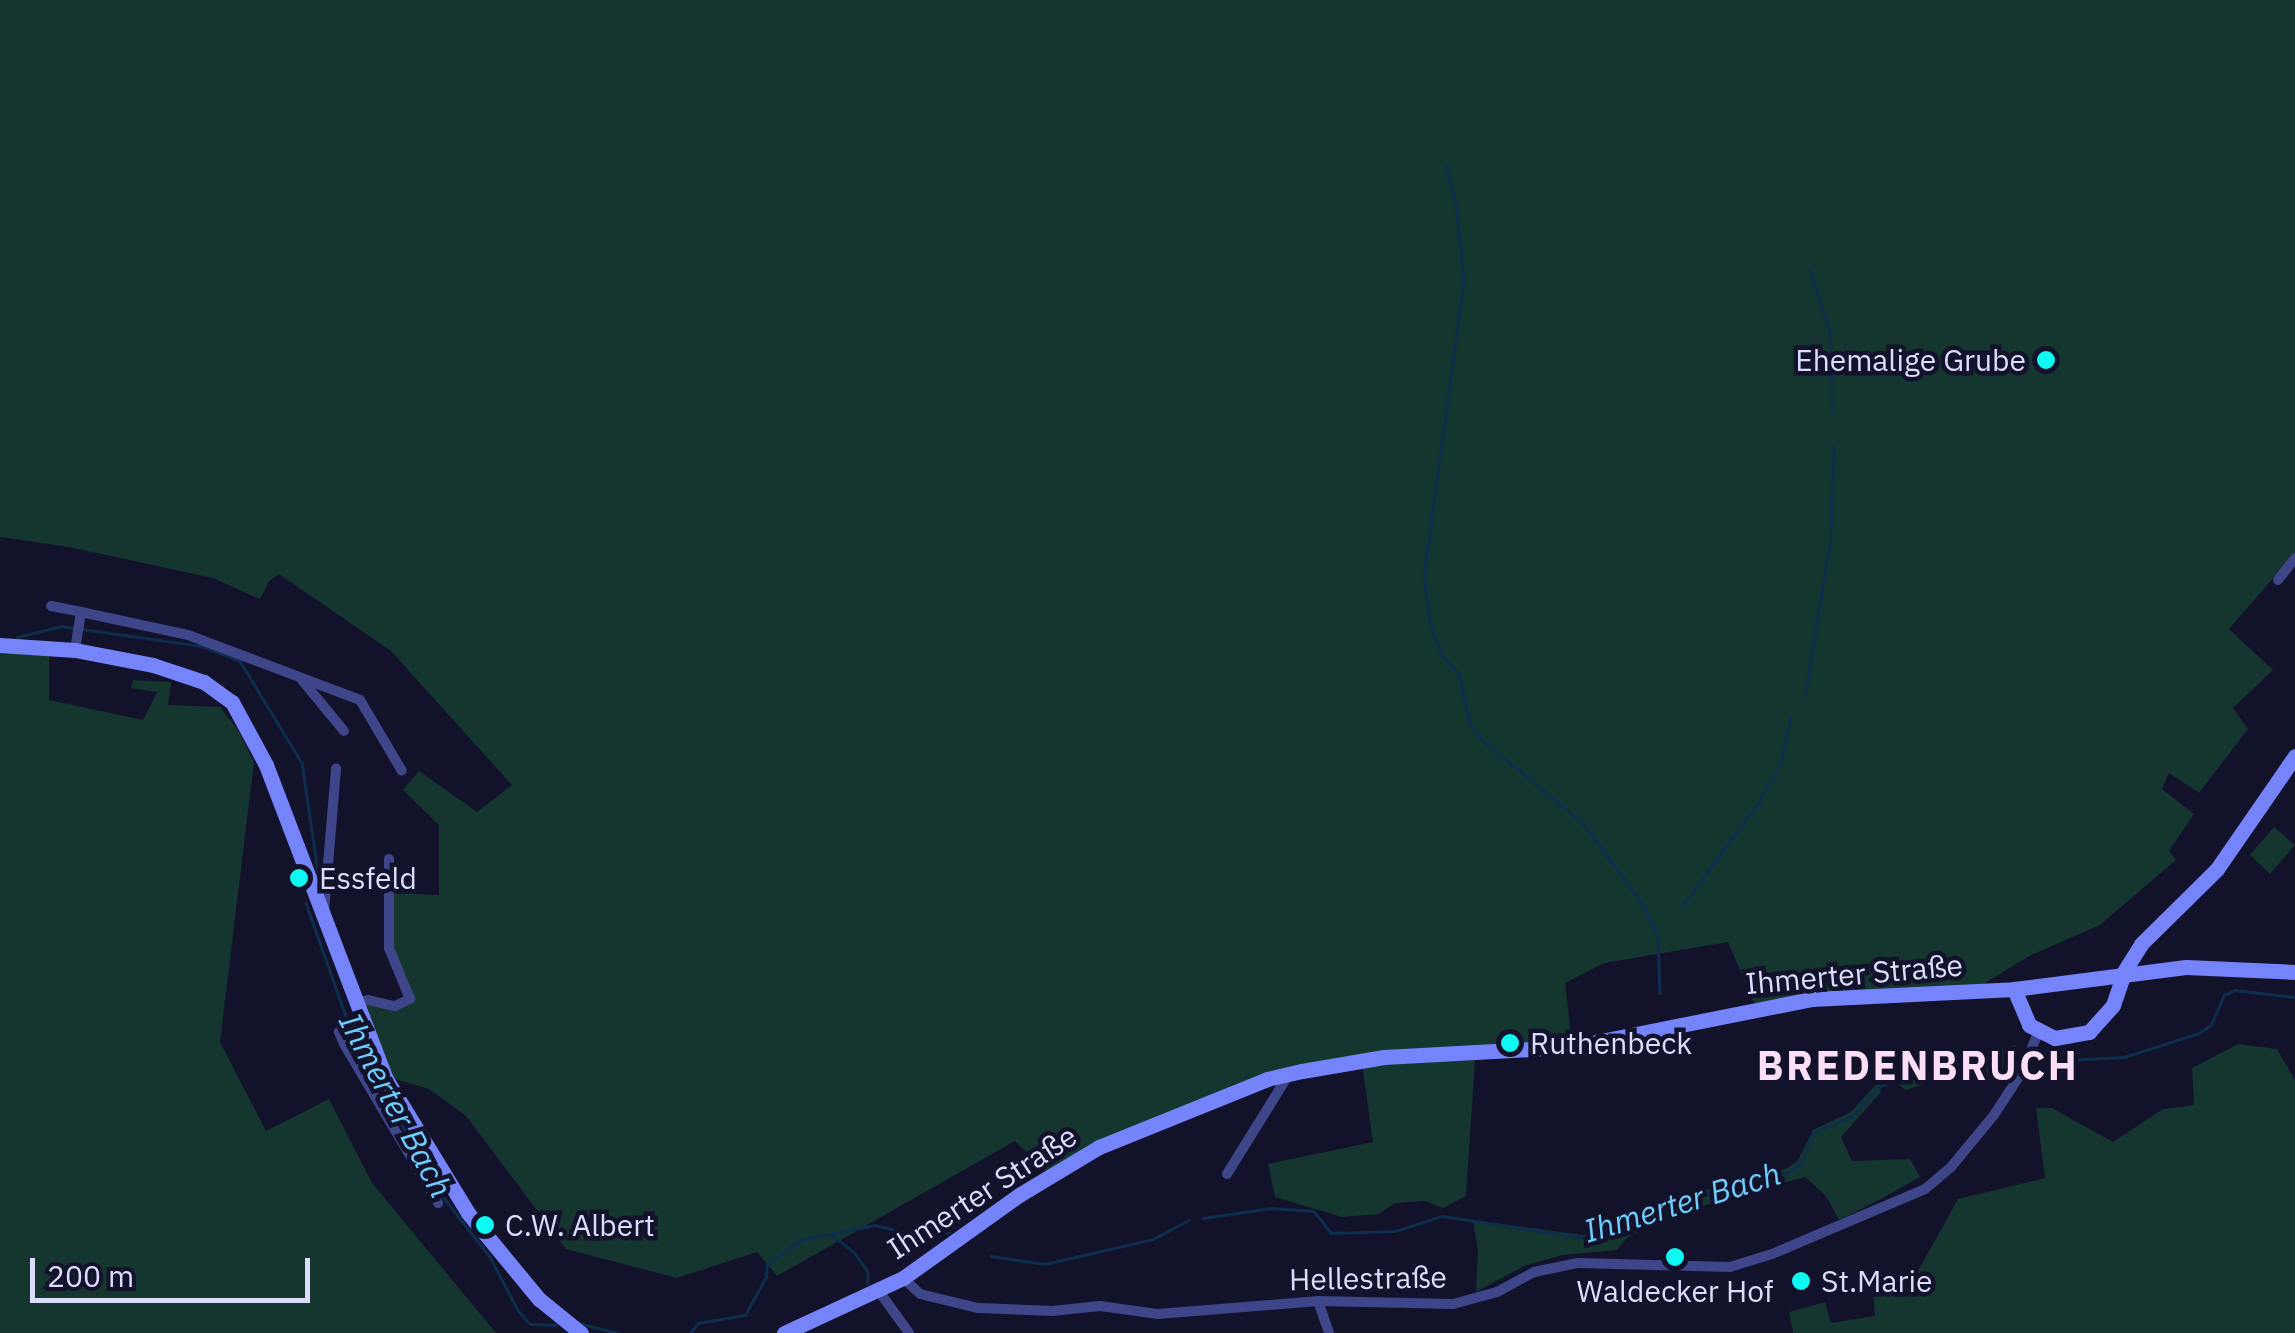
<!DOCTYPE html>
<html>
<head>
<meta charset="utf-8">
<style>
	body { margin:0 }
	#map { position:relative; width:2295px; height:1333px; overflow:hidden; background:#13122b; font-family:"IBM Plex Sans",sans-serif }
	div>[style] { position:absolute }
	.green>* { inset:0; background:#15352f }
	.stream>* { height:2.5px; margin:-1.25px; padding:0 1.25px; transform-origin:1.25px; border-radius:1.25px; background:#0e2e4d }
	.street>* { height:10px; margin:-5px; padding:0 5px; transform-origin:5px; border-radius:5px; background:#3e4589 }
	.secondary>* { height:15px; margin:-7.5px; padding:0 7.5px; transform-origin:7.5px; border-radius:7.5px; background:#7684fc }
	.secondary-bridge>* { height:15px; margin:-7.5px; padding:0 7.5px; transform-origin:7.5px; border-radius:7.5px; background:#7684fc }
	.dots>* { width:28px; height:28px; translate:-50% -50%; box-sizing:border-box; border:5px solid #13122b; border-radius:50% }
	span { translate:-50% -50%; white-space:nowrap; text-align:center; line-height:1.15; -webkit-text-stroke:9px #13122b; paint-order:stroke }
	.poi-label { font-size:30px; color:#dcddfe }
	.right { translate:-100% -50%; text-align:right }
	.left { translate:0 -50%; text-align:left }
	.street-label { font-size:30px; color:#dcddfe }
	.water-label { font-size:32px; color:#6dcdfc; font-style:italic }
	.district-label { font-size:40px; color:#fedef7; font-weight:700; letter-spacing:2.5px }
	.scale { position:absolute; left:30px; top:1258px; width:280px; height:45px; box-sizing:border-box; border:5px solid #dcddfe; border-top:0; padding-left:12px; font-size:30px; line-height:35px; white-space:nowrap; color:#dcddfe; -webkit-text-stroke:8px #13122b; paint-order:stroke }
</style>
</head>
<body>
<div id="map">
	<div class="green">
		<i style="clip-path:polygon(0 0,2295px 0,2295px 553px,2229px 629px,2273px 670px,2233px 708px,2248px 729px,2199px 793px,2169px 773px,2162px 789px,2194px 814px,2169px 851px,2176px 860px,2100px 925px,2029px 956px,1982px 985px,1754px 1003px,1728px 942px,1604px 963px,1565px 983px,1572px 1043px,1299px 1068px,1046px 1171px,1015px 1141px,777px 1276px,757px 1252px,677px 1278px,566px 1249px,466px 1116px,429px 1089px,388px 1077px,356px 1004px,410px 1003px,393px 959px,394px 893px,439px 895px,439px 825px,403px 790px,419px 771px,477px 812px,512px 785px,391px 651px,279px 574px,269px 581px,260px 599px,213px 578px,69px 547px,0 537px)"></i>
		<i style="clip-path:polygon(0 652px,49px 656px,49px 700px,143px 720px,157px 692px,131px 688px,133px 680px,171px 682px,168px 705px,220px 707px,238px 730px,254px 762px,220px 1042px,266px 1131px,329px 1099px,372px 1183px,496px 1333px,0 1333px)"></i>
		<i style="clip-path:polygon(2274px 827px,2295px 845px,2270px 874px,2250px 855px)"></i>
		<i style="clip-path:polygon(2238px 1044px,2277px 1049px,2295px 1080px,2295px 1333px,1793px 1333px,1789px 1312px,1825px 1302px,1831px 1323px,1875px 1316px,1873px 1289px,1898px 1281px,1908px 1289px,1958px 1199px,2045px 1178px,2036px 1108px,2052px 1108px,2113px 1142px,2163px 1109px,2194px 1105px,2192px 1068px)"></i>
		<i style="clip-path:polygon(2016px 1045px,1996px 1080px,1948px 1076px,1906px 1090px,1889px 1078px)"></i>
		<i style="clip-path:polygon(1475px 1060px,1466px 1196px,1443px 1208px,1425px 1201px,1395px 1203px,1379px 1214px,1342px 1217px,1275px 1197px,1268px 1164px,1373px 1142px,1362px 1064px)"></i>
		<i style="clip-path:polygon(1879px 1081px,1881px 1092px,1841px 1137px,1852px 1161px,1910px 1159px,1920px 1177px,1879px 1200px,1839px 1220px,1826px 1196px,1805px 1177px,1670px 1215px,1628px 1237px,1617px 1250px,1562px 1255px,1524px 1266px,1476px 1292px,1478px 1250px,1473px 1220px,1583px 1235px,1605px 1221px,1655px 1203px,1788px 1168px,1798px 1160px,1813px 1130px,1851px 1112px)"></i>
	</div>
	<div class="stream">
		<i style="left:1446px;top:165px;width:39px;rotate:75deg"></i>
		<i style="left:1456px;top:203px;width:78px;rotate:84.1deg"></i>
		<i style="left:1464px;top:281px;width:298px;rotate:97.7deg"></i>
		<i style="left:1424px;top:576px;width:47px;rotate:82.7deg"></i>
		<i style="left:1430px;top:623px;width:33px;rotate:70deg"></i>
		<i style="left:1441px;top:654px;width:27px;rotate:48deg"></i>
		<i style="left:1459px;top:674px;width:49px;rotate:77.1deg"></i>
		<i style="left:1470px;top:722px;width:19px;rotate:58deg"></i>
		<i style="left:1480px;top:738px;width:135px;rotate:39.6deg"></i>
		<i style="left:1584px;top:824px;width:98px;rotate:53.7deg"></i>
		<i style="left:1642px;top:903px;width:38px;rotate:65deg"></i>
		<i style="left:1658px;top:937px;width:56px;rotate:88deg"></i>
		<i style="left:1810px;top:269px;width:66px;rotate:72.4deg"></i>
		<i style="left:1830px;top:332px;width:79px;rotate:87.8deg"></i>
		<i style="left:82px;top:629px;width:121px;rotate:8.1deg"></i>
		<i style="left:202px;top:646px;width:41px;rotate:21.5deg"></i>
		<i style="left:240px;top:661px;width:119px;rotate:58.7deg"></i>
		<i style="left:302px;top:763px;width:116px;rotate:81.6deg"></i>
		<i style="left:17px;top:637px;width:46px;rotate:-13.7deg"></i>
		<i style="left:62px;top:626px;width:12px;rotate:9deg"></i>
		<i style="left:1805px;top:695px;width:157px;rotate:-80.8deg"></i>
		<i style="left:1830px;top:540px;width:95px;rotate:-87.6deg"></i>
		<i style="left:306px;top:903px;width:129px;rotate:70.6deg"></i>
		<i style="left:1682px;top:906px;width:129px;rotate:-53.5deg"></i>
		<i style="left:1759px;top:802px;width:46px;rotate:-61.2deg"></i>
		<i style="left:1781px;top:762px;width:46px;rotate:-78.7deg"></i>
		<i style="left:353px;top:1033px;width:172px;rotate:61.9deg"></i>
		<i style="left:434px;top:1185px;width:91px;rotate:52.1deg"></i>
		<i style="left:490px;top:1257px;width:60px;rotate:62.2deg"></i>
		<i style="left:518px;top:1310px;width:18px;rotate:49deg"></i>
		<i style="left:530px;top:1324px;width:26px;rotate:2deg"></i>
		<i style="left:2047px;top:1061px;width:77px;rotate:-3deg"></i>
		<i style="left:2124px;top:1057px;width:79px;rotate:-17.7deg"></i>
		<i style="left:2199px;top:1033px;width:14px;rotate:-34deg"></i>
		<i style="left:2211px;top:1025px;width:33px;rotate:-67deg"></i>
		<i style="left:2224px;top:995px;width:12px;rotate:-24deg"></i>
		<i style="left:2235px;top:990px;width:60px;rotate:6.7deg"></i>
		<i style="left:1203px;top:1218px;width:70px;rotate:-8.2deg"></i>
		<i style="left:1272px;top:1208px;width:42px;rotate:4.1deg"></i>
		<i style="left:1314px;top:1211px;width:28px;rotate:52deg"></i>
		<i style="left:1331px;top:1233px;width:64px;rotate:-1.8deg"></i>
		<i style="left:1395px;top:1231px;width:49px;rotate:-17.7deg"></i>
		<i style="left:1442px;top:1216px;width:146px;rotate:8.7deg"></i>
		<i style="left:1586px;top:1238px;width:27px;rotate:-34deg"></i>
		<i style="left:1608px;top:1223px;width:52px;rotate:-20.2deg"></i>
		<i style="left:1657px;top:1205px;width:126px;rotate:-13.3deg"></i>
		<i style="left:1780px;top:1176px;width:21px;rotate:-28deg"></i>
		<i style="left:1799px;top:1166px;width:36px;rotate:-67deg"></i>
		<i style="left:1813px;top:1133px;width:43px;rotate:-23.6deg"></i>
		<i style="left:1852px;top:1116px;width:40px;rotate:-47deg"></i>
		<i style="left:1879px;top:1087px;width:22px;rotate:-24deg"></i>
		<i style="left:1899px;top:1078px;width:116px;rotate:-13.4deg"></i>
		<i style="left:832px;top:1235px;width:29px;rotate:38deg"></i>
		<i style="left:855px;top:1253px;width:23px;rotate:56deg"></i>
		<i style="left:868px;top:1272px;width:11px;rotate:90deg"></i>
		<i style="left:991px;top:1256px;width:55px;rotate:8.4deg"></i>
		<i style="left:1045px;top:1264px;width:111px;rotate:-13deg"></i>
		<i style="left:1153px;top:1239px;width:40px;rotate:-28deg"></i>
		<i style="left:582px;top:1324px;width:37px;rotate:14deg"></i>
		<i style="left:690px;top:1333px;width:13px;rotate:-51deg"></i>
		<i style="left:698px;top:1323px;width:48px;rotate:-9.7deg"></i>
		<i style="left:745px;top:1315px;width:43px;rotate:-61.1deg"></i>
		<i style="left:766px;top:1277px;width:13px;rotate:-86deg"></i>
		<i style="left:767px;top:1264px;width:44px;rotate:-34.8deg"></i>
		<i style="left:803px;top:1239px;width:73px;rotate:-11deg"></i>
		<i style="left:875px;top:1225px;width:43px;rotate:13.4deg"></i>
		<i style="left:917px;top:1235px;width:32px;rotate:-5deg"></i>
	</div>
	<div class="street">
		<i style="left:2278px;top:580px;width:28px;rotate:-52deg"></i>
		<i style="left:51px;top:606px;width:31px;rotate:11deg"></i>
		<i style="left:75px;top:650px;width:38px;rotate:-81deg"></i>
		<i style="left:81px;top:612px;width:109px;rotate:12.1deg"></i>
		<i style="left:188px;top:635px;width:184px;rotate:20.7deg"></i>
		<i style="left:360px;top:700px;width:82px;rotate:59.4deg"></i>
		<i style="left:302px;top:680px;width:66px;rotate:50.5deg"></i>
		<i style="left:324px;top:912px;width:144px;rotate:-85.2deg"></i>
		<i style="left:355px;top:1003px;width:13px;rotate:-13deg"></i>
		<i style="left:368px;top:1000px;width:28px;rotate:13deg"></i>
		<i style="left:395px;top:1006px;width:17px;rotate:-25deg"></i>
		<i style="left:410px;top:999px;width:55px;rotate:-112.4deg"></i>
		<i style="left:389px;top:948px;width:89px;rotate:-90deg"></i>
		<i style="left:361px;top:1023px;width:24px;rotate:158deg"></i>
		<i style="left:339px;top:1032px;width:13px;rotate:67deg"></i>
		<i style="left:344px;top:1044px;width:185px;rotate:59.4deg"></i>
		<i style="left:1227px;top:1174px;width:118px;rotate:-58.2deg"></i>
		<i style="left:903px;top:1278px;width:23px;rotate:43deg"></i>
		<i style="left:920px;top:1294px;width:60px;rotate:13.6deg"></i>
		<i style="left:978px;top:1308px;width:74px;rotate:2.3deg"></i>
		<i style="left:1052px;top:1311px;width:48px;rotate:-5.9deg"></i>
		<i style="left:1100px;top:1306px;width:59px;rotate:7.9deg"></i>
		<i style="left:1158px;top:1314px;width:161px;rotate:-4.6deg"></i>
		<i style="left:1318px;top:1301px;width:135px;rotate:1.3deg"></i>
		<i style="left:1453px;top:1304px;width:46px;rotate:-15.3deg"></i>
		<i style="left:1497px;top:1292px;width:42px;rotate:-28.4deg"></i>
		<i style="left:1534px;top:1272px;width:45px;rotate:-11.6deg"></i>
		<i style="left:1578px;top:1263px;width:152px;rotate:1.5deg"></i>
		<i style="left:1730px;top:1267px;width:44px;rotate:-17.2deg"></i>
		<i style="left:1772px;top:1254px;width:166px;rotate:-23deg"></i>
		<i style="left:1925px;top:1189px;width:34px;rotate:-40deg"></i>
		<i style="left:1951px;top:1167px;width:67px;rotate:-50.4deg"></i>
		<i style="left:1994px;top:1115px;width:51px;rotate:-56.9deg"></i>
		<i style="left:2022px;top:1072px;width:42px;rotate:-67.7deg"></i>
		<i style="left:878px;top:1290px;width:53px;rotate:54.2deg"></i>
		<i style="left:1318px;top:1301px;width:34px;rotate:71deg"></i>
	</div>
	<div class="secondary">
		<i style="left:0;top:645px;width:75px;rotate:3.8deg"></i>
		<i style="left:75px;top:650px;width:79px;rotate:10.9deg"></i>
		<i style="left:153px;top:665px;width:54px;rotate:18.4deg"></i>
		<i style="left:204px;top:682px;width:34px;rotate:36deg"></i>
		<i style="left:232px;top:702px;width:72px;rotate:61.6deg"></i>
		<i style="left:266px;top:765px;width:336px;rotate:69.1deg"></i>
		<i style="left:386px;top:1079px;width:157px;rotate:58.5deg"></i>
		<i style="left:468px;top:1213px;width:112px;rotate:50.5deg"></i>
		<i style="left:539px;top:1299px;width:54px;rotate:39deg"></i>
		<i style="left:2141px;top:944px;width:107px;rotate:-44.6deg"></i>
		<i style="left:2217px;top:869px;width:137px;rotate:-55.4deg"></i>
		<i style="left:2014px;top:989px;width:39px;rotate:67deg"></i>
		<i style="left:2029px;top:1025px;width:29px;rotate:27deg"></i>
		<i style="left:2055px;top:1038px;width:35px;rotate:-10deg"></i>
		<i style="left:2089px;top:1032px;width:36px;rotate:-48deg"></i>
		<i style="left:784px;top:1333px;width:131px;rotate:-24.8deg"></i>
		<i style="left:903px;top:1278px;width:143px;rotate:-35.6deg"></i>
		<i style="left:1019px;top:1195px;width:93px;rotate:-31deg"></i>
		<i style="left:1099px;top:1147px;width:181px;rotate:-22deg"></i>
		<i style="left:1267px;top:1079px;width:36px;rotate:-13deg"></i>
		<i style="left:1302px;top:1071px;width:83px;rotate:-9.7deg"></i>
		<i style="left:1384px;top:1057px;width:187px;rotate:-3.1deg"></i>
		<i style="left:1571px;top:1047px;width:246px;rotate:-11.3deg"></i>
		<i style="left:1812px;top:999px;width:202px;rotate:-2.8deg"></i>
		<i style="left:2014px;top:989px;width:173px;rotate:-7.3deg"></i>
		<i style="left:2186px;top:967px;width:109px;rotate:2.6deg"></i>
	</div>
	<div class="secondary-bridge">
		<i style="left:2113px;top:1005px;width:37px;rotate:-71deg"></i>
		<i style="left:2125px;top:970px;width:31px;rotate:-58deg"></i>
	</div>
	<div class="dots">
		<i style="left:2046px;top:360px;background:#0dfaf2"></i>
		<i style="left:299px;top:878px;background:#0dfaf2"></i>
		<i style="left:1510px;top:1043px;background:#0dfaf2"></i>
		<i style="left:485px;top:1225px;background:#0dfaf2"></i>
		<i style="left:1675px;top:1257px;background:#0dfaf2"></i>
		<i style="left:1801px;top:1281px;background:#0dfaf2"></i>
	</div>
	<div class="poi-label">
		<span class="right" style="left:2026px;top:360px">Ehemalige Grube</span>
		<span class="left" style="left:319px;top:878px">Essfeld</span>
		<span class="left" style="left:1530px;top:1043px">Ruthenbeck</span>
		<span class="left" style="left:505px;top:1225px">C.W. Albert</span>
		<span class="left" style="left:1821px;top:1281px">St.Marie</span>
		<span style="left:1675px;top:1291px">Waldecker Hof</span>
	</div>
	<div class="street-label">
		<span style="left:1854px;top:974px;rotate:-5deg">Ihmerter Straße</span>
		<span style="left:982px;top:1192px;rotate:-33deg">Ihmerter Straße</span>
		<span style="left:1368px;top:1278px;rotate:-1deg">Hellestraße</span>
	</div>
	<div class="water-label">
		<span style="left:396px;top:1105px;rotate:62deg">Ihmerter Bach</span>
		<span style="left:1682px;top:1202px;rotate:-17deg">Ihmerter Bach</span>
	</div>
	<div class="district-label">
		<span style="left:1918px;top:1065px">BREDENBRUCH</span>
	</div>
	<div class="scale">200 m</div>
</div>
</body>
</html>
